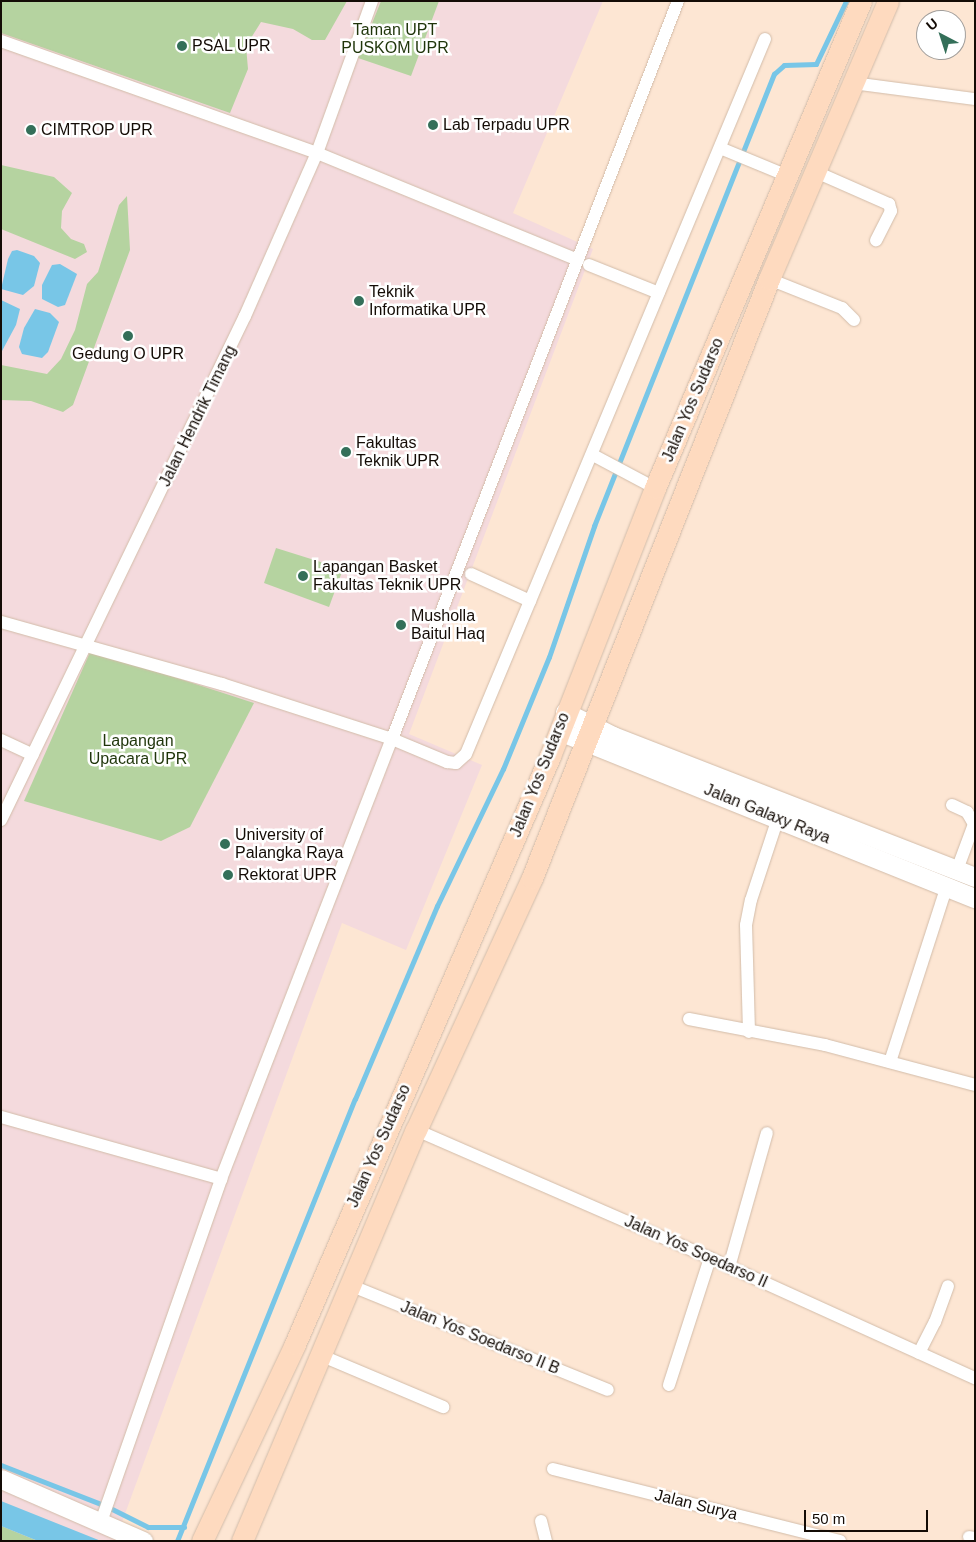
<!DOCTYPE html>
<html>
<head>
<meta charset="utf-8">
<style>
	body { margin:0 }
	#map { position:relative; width:976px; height:1542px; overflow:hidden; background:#fde6d3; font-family:Arial,sans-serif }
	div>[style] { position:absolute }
	.education>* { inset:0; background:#f4dadd }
	.green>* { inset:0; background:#b5d3a0 }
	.water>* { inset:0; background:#78c6e7 }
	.stream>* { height:5px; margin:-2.5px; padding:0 2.5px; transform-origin:2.5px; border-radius:2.5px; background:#78c6e7 }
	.roads { filter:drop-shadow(0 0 1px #d2bca9) drop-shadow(0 0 1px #d2bca9) }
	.street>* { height:12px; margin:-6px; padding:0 6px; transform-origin:6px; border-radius:6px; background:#fff }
	.secondary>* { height:19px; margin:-9.5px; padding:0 9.5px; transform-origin:9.5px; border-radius:9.5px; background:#fff }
	.primary>* { height:21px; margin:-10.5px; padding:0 10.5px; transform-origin:10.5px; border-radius:10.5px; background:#fedabf }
	.dots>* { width:14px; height:14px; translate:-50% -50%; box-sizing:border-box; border:2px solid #fff; border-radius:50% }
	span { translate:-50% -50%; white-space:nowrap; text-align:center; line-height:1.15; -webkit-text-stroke:5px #fff; paint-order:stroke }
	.park-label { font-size:16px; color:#1f350a }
	.poi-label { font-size:16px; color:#140c06 }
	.left { translate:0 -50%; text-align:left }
	.street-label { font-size:16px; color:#140c06 }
	.frame { position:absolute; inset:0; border:2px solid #140c06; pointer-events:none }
	.north { position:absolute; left:916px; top:10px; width:50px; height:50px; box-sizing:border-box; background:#fff; border:1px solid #a19e9b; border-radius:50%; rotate:320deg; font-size:14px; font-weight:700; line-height:20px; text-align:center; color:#140c06 }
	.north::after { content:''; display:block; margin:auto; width:18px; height:22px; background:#346f59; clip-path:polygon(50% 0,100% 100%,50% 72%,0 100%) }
	.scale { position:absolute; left:804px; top:1510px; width:124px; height:22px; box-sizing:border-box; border:2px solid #140c06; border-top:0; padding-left:6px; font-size:15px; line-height:18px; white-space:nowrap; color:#140c06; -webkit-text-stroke:4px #fff; paint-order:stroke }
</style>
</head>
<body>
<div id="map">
	<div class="education">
		<i style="clip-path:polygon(1px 1px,603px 1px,513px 213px,593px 249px,409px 734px,482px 765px,406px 950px,342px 923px,115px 1541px,1px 1541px)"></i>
	</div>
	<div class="green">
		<i style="clip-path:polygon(1px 1px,347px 1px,325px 40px,312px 40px,293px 29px,261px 22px,246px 46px,248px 69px,230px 113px,1px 33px)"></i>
		<i style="clip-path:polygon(381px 1px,439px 1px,411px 76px,358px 58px)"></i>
		<i style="clip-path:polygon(1px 165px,54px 177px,72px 193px,62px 211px,61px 228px,71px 239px,84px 244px,87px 252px,75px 259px,1px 229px)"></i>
		<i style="clip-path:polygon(127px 196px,130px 250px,73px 405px,63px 412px,31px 401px,1px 400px,1px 365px,47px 374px,61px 359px,75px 330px,87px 284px,98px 272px,119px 205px)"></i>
		<i style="clip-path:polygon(276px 548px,343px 569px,329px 607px,264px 583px)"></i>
		<i style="clip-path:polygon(91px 650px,254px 703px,190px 827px,161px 841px,24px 801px)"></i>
		<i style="clip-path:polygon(1px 1526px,38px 1541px,1px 1541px)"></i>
	</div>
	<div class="water">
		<i style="clip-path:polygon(17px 250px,34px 256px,40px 263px,34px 286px,23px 295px,1px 289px,8px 259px,12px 251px)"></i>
		<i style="clip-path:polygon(60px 264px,77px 274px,65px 305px,58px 307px,42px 299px,42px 285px,52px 265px)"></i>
		<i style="clip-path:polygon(1px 300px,20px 309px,16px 325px,2px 351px)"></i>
		<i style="clip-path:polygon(35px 309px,50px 313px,59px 322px,48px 352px,42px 358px,22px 354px,19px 347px,24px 328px)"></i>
		<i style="clip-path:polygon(1px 1501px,101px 1541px,38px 1541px,1px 1526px)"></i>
	</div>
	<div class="stream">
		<i style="left:1px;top:1465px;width:113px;rotate:21.3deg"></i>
		<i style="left:106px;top:1506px;width:47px;rotate:26.6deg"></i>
		<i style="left:148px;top:1527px;width:36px"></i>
		<i style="left:177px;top:1541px;width:476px;rotate:-68.1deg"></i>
		<i style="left:355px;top:1099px;width:210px;rotate:-67deg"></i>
		<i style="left:437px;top:906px;width:152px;rotate:-64.3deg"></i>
		<i style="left:503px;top:769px;width:121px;rotate:-67.7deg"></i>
		<i style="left:549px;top:657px;width:139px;rotate:-71deg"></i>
		<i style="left:594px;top:526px;width:487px;rotate:-68.3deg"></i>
		<i style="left:774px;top:74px;width:13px;rotate:-42deg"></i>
		<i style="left:784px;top:65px;width:32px;rotate:-2deg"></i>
		<i style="left:816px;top:64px;width:70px;rotate:-64.5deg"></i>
	</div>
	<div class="roads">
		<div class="street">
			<i style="left:1px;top:41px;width:335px;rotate:19.5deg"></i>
			<i style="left:317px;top:153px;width:282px;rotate:22.3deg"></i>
			<i style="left:853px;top:83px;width:123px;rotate:7.5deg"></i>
			<i style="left:720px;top:148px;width:74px;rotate:22.4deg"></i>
			<i style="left:816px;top:172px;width:80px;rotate:23.7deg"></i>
			<i style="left:889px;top:204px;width:7px;rotate:74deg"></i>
			<i style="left:891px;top:211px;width:33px;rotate:117deg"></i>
			<i style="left:589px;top:265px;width:75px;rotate:21.8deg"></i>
			<i style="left:769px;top:279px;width:79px;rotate:21.7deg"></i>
			<i style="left:842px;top:308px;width:17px;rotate:45deg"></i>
			<i style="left:593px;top:455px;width:70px;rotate:28deg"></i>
			<i style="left:471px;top:574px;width:65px;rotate:24.6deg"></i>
			<i style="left:1px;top:622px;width:230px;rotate:15.7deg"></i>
			<i style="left:222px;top:684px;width:179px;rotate:17.9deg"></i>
			<i style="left:392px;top:739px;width:791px;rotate:-68.82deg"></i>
			<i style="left:1px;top:740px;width:35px;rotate:25deg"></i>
			<i style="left:952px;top:805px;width:17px;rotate:25deg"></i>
			<i style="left:967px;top:812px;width:14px;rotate:60deg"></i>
			<i style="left:974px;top:824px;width:49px;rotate:110.3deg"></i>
			<i style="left:1px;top:820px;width:560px;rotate:-64.17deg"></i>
			<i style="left:245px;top:316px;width:178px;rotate:-66.2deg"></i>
			<i style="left:317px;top:153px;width:162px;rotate:-70.1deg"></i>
			<i style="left:689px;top:1019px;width:138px;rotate:10.8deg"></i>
			<i style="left:825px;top:1045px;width:155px;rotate:14.9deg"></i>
			<i style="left:749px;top:1032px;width:107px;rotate:-91.6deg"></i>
			<i style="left:746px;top:925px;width:25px;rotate:-79deg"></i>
			<i style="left:751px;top:900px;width:86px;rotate:-71.8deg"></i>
			<i style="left:890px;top:1062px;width:185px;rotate:-72.1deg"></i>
			<i style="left:1px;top:1117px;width:229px;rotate:15.7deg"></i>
			<i style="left:416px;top:1130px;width:321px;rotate:23.5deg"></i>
			<i style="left:710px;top:1258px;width:291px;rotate:24.4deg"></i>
			<i style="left:729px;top:1267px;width:139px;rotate:-74.2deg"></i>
			<i style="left:352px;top:1286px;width:276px;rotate:22.1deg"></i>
			<i style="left:919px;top:1353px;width:35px;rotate:-63deg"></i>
			<i style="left:935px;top:1322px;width:38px;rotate:-70deg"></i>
			<i style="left:320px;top:1355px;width:134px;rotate:22.9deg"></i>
			<i style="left:669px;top:1385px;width:133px;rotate:-72.1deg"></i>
			<i style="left:553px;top:1469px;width:296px;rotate:14.1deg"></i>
			<i style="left:541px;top:1521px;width:21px;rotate:76deg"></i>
			<i style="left:101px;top:1522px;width:363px;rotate:-70.7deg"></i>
			<i style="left:221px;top:1179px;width:472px;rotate:-68.8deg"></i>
			<i style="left:392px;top:739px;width:60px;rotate:22.7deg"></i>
			<i style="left:447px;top:762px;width:9px;rotate:6deg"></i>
			<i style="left:456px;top:763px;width:13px;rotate:-42deg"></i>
			<i style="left:466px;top:754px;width:775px;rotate:-67.31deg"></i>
			<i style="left:969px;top:1537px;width:6px;rotate:9deg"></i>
		</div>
		<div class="secondary">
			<i style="left:565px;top:712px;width:54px;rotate:26.6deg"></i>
			<i style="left:613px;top:736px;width:388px;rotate:21.3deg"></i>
			<i style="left:559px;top:731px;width:448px;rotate:21.9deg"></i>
			<i style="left:1px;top:1479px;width:155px;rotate:23.6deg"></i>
		</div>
		<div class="primary">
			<i style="left:202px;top:1541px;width:218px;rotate:-64.7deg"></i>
			<i style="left:295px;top:1344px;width:641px;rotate:-66.55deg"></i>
			<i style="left:550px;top:756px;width:288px;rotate:-68.6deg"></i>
			<i style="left:655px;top:488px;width:529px;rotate:-67.07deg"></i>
			<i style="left:242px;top:1541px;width:446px;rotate:-67.1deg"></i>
			<i style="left:416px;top:1130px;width:277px;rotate:-65.3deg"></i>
			<i style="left:532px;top:878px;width:644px;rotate:-68.41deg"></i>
			<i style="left:769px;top:279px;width:302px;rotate:-66.8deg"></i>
		</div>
	</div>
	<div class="dots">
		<i style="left:182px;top:46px;background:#346f59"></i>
		<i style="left:433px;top:125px;background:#346f59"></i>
		<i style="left:31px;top:130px;background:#346f59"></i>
		<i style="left:359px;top:301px;background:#346f59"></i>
		<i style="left:128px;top:336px;background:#346f59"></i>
		<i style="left:346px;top:452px;background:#346f59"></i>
		<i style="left:303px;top:576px;background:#346f59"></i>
		<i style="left:401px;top:625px;background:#346f59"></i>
		<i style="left:225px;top:844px;background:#346f59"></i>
		<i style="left:228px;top:875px;background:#346f59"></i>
	</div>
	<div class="park-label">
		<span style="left:395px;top:39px">Taman UPT<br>PUSKOM UPR</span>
		<span style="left:138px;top:750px">Lapangan<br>Upacara UPR</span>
	</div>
	<div class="poi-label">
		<span class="left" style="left:192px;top:46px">PSAL UPR</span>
		<span class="left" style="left:443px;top:125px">Lab Terpadu UPR</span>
		<span class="left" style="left:41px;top:130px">CIMTROP UPR</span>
		<span class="left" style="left:369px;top:301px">Teknik<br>Informatika UPR</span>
		<span style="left:128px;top:354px">Gedung O UPR</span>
		<span class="left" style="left:356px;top:452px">Fakultas<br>Teknik UPR</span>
		<span class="left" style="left:313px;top:576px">Lapangan Basket<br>Fakultas Teknik UPR</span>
		<span class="left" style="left:411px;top:625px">Musholla<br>Baitul Haq</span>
		<span class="left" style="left:235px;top:844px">University of<br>Palangka Raya</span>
		<span class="left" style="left:238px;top:875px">Rektorat UPR</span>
	</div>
	<div class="street-label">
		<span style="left:693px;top:400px;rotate:-67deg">Jalan Yos Sudarso</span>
		<span style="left:198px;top:416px;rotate:-64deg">Jalan Hendrik Timang</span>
		<span style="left:540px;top:775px;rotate:-68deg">Jalan Yos Sudarso</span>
		<span style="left:767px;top:814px;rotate:22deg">Jalan Galaxy Raya</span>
		<span style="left:379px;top:1146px;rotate:-66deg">Jalan Yos Sudarso</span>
		<span style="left:696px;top:1252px;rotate:24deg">Jalan Yos Soedarso II</span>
		<span style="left:480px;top:1338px;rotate:22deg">Jalan Yos Soedarso II B</span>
		<span style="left:696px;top:1505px;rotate:14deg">Jalan Surya</span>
	</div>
	<div class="frame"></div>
	<div class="north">U</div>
	<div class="scale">50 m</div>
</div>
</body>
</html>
